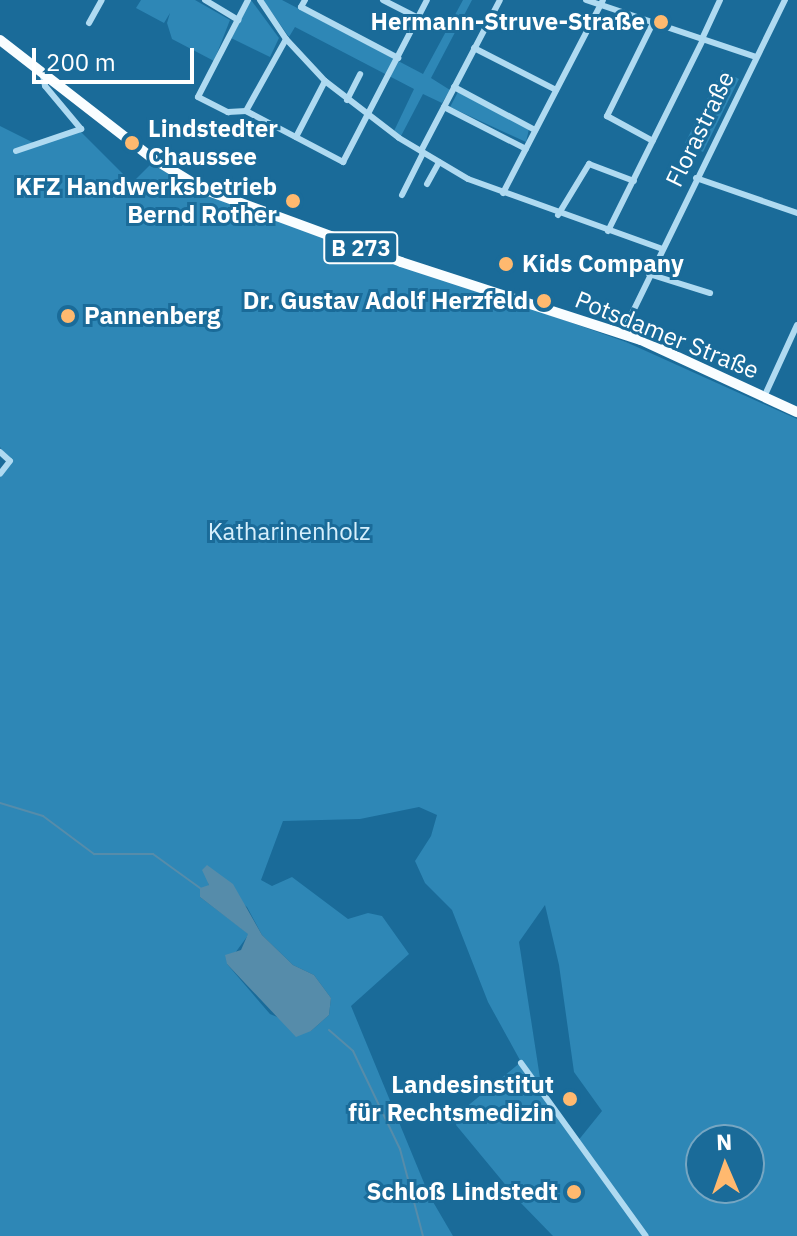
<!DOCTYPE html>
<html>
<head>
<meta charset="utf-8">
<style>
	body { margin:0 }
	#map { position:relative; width:797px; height:1236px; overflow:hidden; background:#1a6b99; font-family:"IBM Plex Sans",sans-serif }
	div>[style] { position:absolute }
	.green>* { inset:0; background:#2e87b6 }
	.water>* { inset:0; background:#568caa }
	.stream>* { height:2px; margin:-1px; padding:0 1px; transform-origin:1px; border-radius:1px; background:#568caa }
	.minor>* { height:6px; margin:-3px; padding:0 3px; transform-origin:3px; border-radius:3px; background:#afdaf1 }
	.primary>* { height:10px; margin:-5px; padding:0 5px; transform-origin:5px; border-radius:5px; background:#f9fdff }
	.dots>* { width:22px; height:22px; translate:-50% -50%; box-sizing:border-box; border:4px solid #1a6b99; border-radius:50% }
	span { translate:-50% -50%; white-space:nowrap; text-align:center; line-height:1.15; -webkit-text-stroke:6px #1a6b99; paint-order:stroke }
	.shield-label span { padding:2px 6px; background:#1a6b99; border:2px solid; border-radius:6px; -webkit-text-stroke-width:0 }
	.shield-label { font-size:22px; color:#fff; font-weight:700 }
	.poi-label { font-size:24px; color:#fff; font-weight:700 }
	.right { translate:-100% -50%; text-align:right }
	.left { translate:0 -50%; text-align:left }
	.street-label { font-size:24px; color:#fff }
	.park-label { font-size:24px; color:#d6effc }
	.north { position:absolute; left:685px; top:1124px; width:80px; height:80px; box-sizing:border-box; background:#1a6b99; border:2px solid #76a6c2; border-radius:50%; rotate:358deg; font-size:22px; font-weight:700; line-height:32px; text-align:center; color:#fff }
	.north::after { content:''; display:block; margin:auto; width:28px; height:36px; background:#ffb96f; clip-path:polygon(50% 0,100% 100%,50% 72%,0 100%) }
	.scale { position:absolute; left:32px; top:48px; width:162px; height:36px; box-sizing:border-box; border:4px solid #fff; border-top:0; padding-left:10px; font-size:24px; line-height:28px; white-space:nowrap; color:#fff; -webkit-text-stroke:6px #1a6b99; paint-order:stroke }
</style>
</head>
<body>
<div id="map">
	<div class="green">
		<i style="clip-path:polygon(141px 0,195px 0,230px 20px,214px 61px,172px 39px,167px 23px,170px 13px,164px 23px,136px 8px)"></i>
		<i style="clip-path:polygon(251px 0,279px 38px,270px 57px,231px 38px)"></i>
		<i style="clip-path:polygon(263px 0,282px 0,423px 74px,463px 0,472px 0,431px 78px,450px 90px,442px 103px,423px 94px,401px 136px,394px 131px,414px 89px,295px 27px,289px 37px)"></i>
		<i style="clip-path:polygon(722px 70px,739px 79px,703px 152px,685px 143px)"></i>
		<i style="clip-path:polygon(458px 92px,529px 129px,526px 142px,450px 107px)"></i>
		<i style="clip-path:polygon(evenodd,0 126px,34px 143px,77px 128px,132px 183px,151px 164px,202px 192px,626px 342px,797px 419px,797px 1236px,553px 1236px,519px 1201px,456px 1125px,459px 1113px,521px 1062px,488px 1002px,452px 910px,425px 883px,415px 861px,431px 836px,437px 815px,419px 807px,360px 819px,283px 821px,261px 880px,272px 886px,292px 877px,348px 919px,368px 913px,382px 916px,409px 954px,351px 1006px,429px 1195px,453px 1236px,0 1236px,0 474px,10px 461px,0 447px,0 126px,207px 877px,247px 907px,262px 935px,293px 965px,314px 975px,331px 998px,329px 1015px,311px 1031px,270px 1014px,227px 964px,249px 934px,200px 897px,209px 885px,207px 877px,0 126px,545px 905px,559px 965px,574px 1072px,602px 1111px,577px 1142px,542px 1091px,519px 942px,545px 905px,0 126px,701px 1140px,749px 1140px,749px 1188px,701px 1188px,701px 1140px)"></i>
	</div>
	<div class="water">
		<i style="clip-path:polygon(207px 865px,233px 884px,262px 935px,293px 965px,314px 975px,331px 998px,329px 1015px,311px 1031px,296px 1037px,227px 964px,225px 955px,241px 950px,248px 934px,200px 897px,200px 888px,209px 885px,202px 870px)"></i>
	</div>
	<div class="stream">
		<i style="left:0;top:803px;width:45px;rotate:16.8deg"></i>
		<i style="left:43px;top:816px;width:64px;rotate:36.7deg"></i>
		<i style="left:94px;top:854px;width:59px"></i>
		<i style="left:153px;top:854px;width:58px;rotate:35.9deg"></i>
		<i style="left:329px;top:1030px;width:32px;rotate:41deg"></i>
		<i style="left:353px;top:1051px;width:109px;rotate:64.4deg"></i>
		<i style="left:400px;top:1149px;width:90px;rotate:75.2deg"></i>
	</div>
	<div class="minor">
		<i style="left:205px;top:0;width:39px;rotate:31deg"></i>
		<i style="left:248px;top:0;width:109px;rotate:117.3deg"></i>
		<i style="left:198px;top:97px;width:34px;rotate:27deg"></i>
		<i style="left:228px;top:112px;width:18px;rotate:-3deg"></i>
		<i style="left:246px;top:111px;width:82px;rotate:-60.9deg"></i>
		<i style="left:260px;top:0;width:47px;rotate:56.3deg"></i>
		<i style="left:286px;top:39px;width:57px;rotate:47.1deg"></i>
		<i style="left:325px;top:81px;width:93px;rotate:37.6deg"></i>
		<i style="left:399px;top:138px;width:80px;rotate:30.7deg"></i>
		<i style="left:468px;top:179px;width:206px;rotate:19.8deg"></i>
		<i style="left:305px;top:0;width:8px;rotate:120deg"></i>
		<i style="left:301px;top:7px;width:110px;rotate:27.7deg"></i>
		<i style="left:383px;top:0;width:39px;rotate:27deg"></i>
		<i style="left:586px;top:0;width:179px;rotate:18.5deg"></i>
		<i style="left:89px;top:23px;width:26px;rotate:-61deg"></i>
		<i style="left:653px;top:23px;width:104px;rotate:116.3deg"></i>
		<i style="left:607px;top:116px;width:52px;rotate:28.5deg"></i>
		<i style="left:702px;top:39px;width:43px;rotate:-65.2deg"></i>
		<i style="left:474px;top:48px;width:92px;rotate:27.1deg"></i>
		<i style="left:454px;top:87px;width:92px;rotate:28deg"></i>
		<i style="left:347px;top:100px;width:29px;rotate:-63deg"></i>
		<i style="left:444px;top:107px;width:92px;rotate:27.1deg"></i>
		<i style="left:246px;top:111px;width:110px;rotate:27.7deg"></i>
		<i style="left:343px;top:162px;width:182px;rotate:-62.6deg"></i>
		<i style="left:296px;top:137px;width:63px;rotate:-62.6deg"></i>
		<i style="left:16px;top:151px;width:69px;rotate:-18.7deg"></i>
		<i style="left:81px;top:129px;width:56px;rotate:-129.9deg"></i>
		<i style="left:45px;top:86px;width:15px;rotate:-101deg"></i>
		<i style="left:421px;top:151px;width:170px;rotate:-62.4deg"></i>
		<i style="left:696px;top:178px;width:107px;rotate:19.1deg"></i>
		<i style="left:427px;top:184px;width:25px;rotate:-61deg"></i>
		<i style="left:503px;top:193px;width:217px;rotate:-62.6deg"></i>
		<i style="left:402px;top:195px;width:47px;rotate:-63.4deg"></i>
		<i style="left:558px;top:215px;width:60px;rotate:-58.7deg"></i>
		<i style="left:589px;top:164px;width:48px;rotate:20.7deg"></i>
		<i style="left:608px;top:231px;width:213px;rotate:-63.6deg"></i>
		<i style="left:649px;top:274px;width:64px;rotate:17.3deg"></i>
		<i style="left:622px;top:334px;width:372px;rotate:-64deg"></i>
		<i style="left:764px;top:397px;width:79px;rotate:-65.4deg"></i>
		<i style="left:0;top:452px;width:13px;rotate:42deg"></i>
		<i style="left:10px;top:461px;width:16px;rotate:128deg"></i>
		<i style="left:521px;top:1063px;width:213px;rotate:54.2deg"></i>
	</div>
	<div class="primary">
		<i style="left:0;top:40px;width:192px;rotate:37.8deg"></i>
		<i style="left:152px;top:158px;width:60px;rotate:31.3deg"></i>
		<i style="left:203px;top:189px;width:211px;rotate:20.2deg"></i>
		<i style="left:401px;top:262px;width:252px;rotate:18deg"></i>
		<i style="left:641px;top:340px;width:172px;rotate:24.8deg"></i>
	</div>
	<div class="dots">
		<i style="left:661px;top:22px;background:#ffb96f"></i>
		<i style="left:132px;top:143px;background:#ffb96f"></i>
		<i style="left:293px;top:201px;background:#ffb96f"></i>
		<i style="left:506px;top:264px;background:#ffb96f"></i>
		<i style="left:544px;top:301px;background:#ffb96f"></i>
		<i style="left:68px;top:316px;background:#ffb96f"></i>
		<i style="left:570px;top:1099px;background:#ffb96f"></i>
		<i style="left:574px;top:1192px;background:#ffb96f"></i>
	</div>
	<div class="shield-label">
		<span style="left:361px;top:248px">B 273</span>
	</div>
	<div class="poi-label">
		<span class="right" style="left:645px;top:22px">Hermann-Struve-Straße</span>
		<span class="left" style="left:148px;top:143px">Lindstedter<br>Chaussee</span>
		<span class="right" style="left:277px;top:201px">KFZ Handwerksbetrieb<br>Bernd Rother</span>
		<span class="left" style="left:522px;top:264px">Kids Company</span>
		<span class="right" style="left:528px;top:301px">Dr. Gustav Adolf Herzfeld</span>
		<span class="left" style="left:84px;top:316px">Pannenberg</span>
		<span class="right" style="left:554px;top:1099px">Landesinstitut<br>für Rechtsmedizin</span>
		<span class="right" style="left:558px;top:1192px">Schloß Lindstedt</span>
	</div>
	<div class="street-label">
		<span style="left:700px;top:129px;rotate:-64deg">Florastraße</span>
		<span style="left:667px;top:335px;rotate:22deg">Potsdamer Straße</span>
	</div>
	<div class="park-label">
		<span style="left:289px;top:532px">Katharinenholz</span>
	</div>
	<div class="north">N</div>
	<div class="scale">200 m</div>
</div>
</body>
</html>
